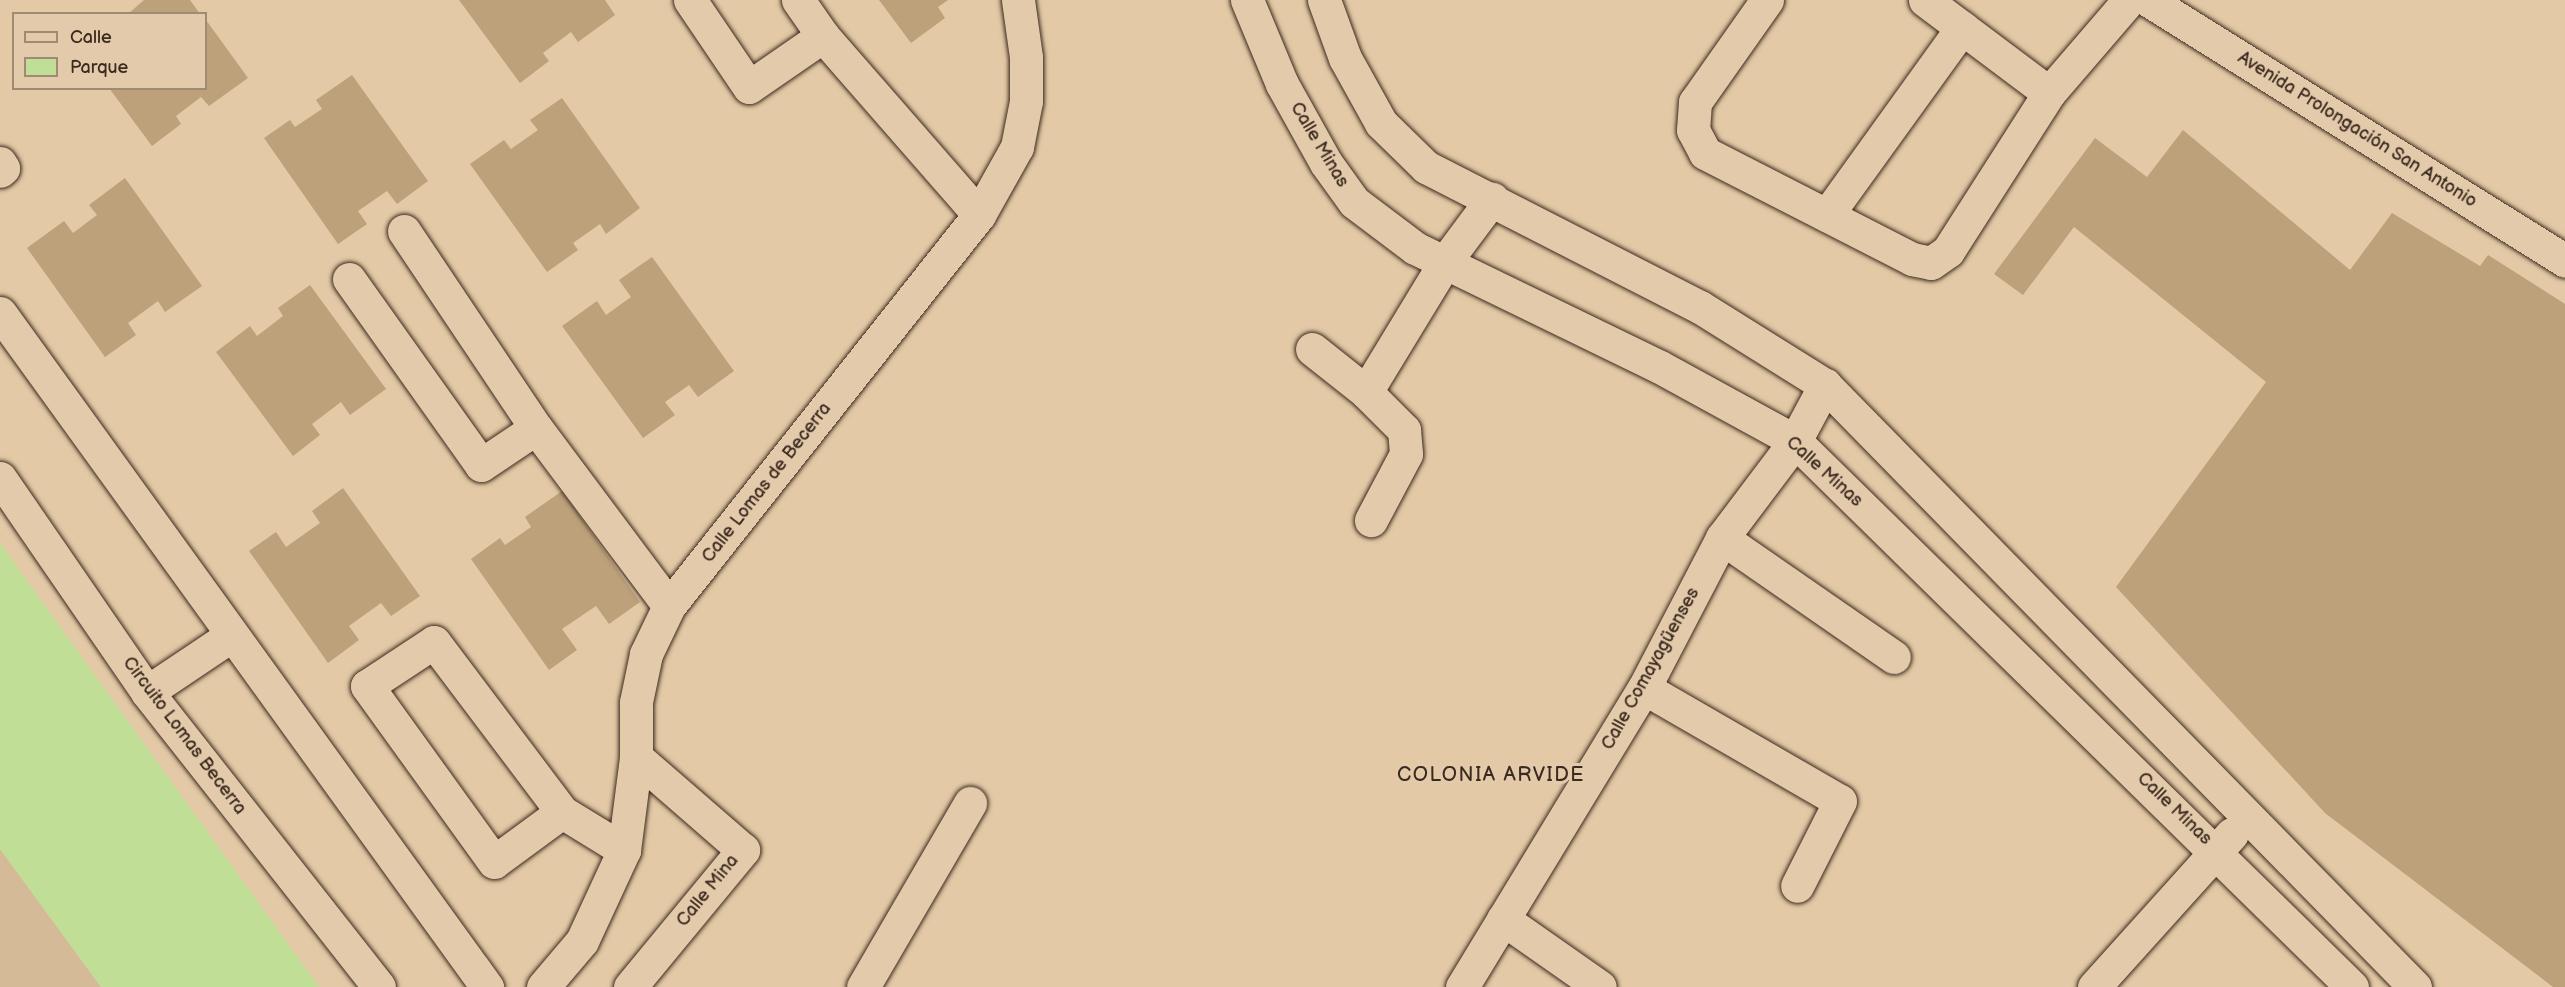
<!DOCTYPE html>
<html>
<head>
<meta charset="utf-8">
<style>
	body { margin:0 }
	#map { position:relative; width:2565px; height:987px; overflow:hidden; background:#e3c9a5; font-family:"Balsamiq Sans",sans-serif }
	div>[style] { position:absolute }
	.built>* { inset:0; background:#d4ba96 }
	.green>* { inset:0; background:#c1de96 }
	.building>* { inset:0; background:#bca17b }
	.roads { filter:drop-shadow(0 0 2px #3b2a1e) drop-shadow(0 0 2px #3b2a1e) }
	.minor>* { height:33px; margin:-16.5px; padding:0 16.5px; transform-origin:16.5px; border-radius:16.5px; background:#e2caab }
	span { translate:-50% -50%; white-space:nowrap; text-align:center; line-height:1.15; -webkit-text-stroke:6px #e2caab; paint-order:stroke }
	.street-label { font-size:18px; color:#3b2a1e }
	.neighbourhood-label { font-size:20px; color:#3b2a1e; letter-spacing:1.5px }
	.legend { position:absolute; left:12px; top:12px; width:195px; height:78px; box-sizing:border-box; background:#e2caab; border:2px solid #9f8a73; margin:0; padding:8px 10px; list-style:none; font-size:18px; color:#3b2a1e }
	.legend li { display:flex; align-items:center; gap:12px; height:30px }
	.legend b { width:30px; border:2px solid #9f8a73 }
</style>
</head>
<body>
<div id="map">
	<div class="built">
		<i style="clip-path:polygon(0 849px,22px 879px,101px 987px,0 987px)"></i>
	</div>
	<div class="green">
		<i style="clip-path:polygon(0 543px,319px 987px,101px 987px,0 849px)"></i>
	</div>
	<div class="building">
		<i style="clip-path:polygon(144px 0,190px 0,200px 14px,128px 14px)"></i>
		<i style="clip-path:polygon(459px 0,605px 0,615px 15px,578px 42px,571px 32px,543px 53px,549px 61px,520px 83px)"></i>
		<i style="clip-path:polygon(879px 0,948px 0,938px 7px,945px 18px,911px 43px)"></i>
		<i style="clip-path:polygon(206px 20px,248px 78px,209px 106px,201px 97px,176px 116px,181px 124px,152px 146px,109px 88px,206px 88px)"></i>
		<i style="clip-path:polygon(352px 75px,428px 181px,397px 204px,387px 191px,358px 211px,367px 224px,338px 244px,264px 138px,290px 120px,295px 127px,322px 109px,316px 100px)"></i>
		<i style="clip-path:polygon(562px 98px,640px 208px,606px 234px,600px 224px,573px 243px,578px 250px,547px 272px,470px 164px,504px 140px,511px 149px,538px 130px,530px 120px)"></i>
		<i style="clip-path:polygon(2183px 130px,2350px 270px,2392px 213px,2480px 266px,2488px 255px,2565px 304px,2565px 987px,2553px 987px,2325px 813px,2116px 587px,2266px 382px,2074px 227px,2023px 295px,1994px 274px,2095px 138px,2147px 177px)"></i>
		<i style="clip-path:polygon(125px 178px,202px 286px,165px 312px,158px 301px,128px 323px,136px 335px,105px 357px,27px 248px,64px 221px,73px 233px,97px 215px,89px 205px)"></i>
		<i style="clip-path:polygon(652px 257px,734px 371px,698px 397px,689px 385px,665px 402px,675px 415px,643px 438px,562px 326px,597px 301px,606px 315px,631px 297px,619px 280px)"></i>
		<i style="clip-path:polygon(310px 285px,386px 389px,350px 415px,341px 402px,312px 424px,320px 435px,293px 456px,216px 352px,250px 326px,257px 336px,283px 316px,278px 308px)"></i>
		<i style="clip-path:polygon(343px 488px,420px 596px,391px 616px,381px 603px,349px 626px,359px 640px,328px 663px,249px 551px,276px 532px,286px 547px,320px 523px,312px 511px)"></i>
		<i style="clip-path:polygon(562px 491px,640px 602px,609px 624px,596px 606px,562px 629px,577px 650px,549px 670px,471px 559px,500px 538px,505px 545px,531px 527px,525px 517px)"></i>
	</div>
	<div class="roads">
		<div class="minor">
			<i style="left:690px;top:0;width:105px;rotate:55.9deg"></i>
			<i style="left:749px;top:87px;width:90px;rotate:-34.6deg"></i>
			<i style="left:798px;top:0;width:44px;rotate:55.2deg"></i>
			<i style="left:823px;top:36px;width:237px;rotate:48.9deg"></i>
			<i style="left:1247px;top:0;width:91px;rotate:67.4deg"></i>
			<i style="left:1282px;top:84px;width:90px;rotate:60.9deg"></i>
			<i style="left:1326px;top:163px;width:48px;rotate:54.3deg"></i>
			<i style="left:1354px;top:202px;width:76px;rotate:37deg"></i>
			<i style="left:1415px;top:248px;width:272px;rotate:25.9deg"></i>
			<i style="left:1660px;top:367px;width:154px;rotate:28.7deg"></i>
			<i style="left:1795px;top:441px;width:780px;rotate:44.43deg"></i>
			<i style="left:1324px;top:0;width:62px;rotate:70.1deg"></i>
			<i style="left:1345px;top:58px;width:74px;rotate:61deg"></i>
			<i style="left:1381px;top:123px;width:63px;rotate:44.4deg"></i>
			<i style="left:1426px;top:167px;width:308px;rotate:27.1deg"></i>
			<i style="left:1700px;top:307px;width:147px;rotate:32deg"></i>
			<i style="left:1825px;top:385px;width:843px;rotate:45.58deg"></i>
			<i style="left:1767px;top:0;width:125px;rotate:125.2deg"></i>
			<i style="left:1695px;top:102px;width:28px;rotate:94deg"></i>
			<i style="left:1693px;top:130px;width:26px;rotate:62deg"></i>
			<i style="left:1705px;top:153px;width:233px;rotate:27.1deg"></i>
			<i style="left:1912px;top:259px;width:19px;rotate:12deg"></i>
			<i style="left:1931px;top:263px;width:21px;rotate:-35deg"></i>
			<i style="left:1948px;top:251px;width:188px;rotate:-57.4deg"></i>
			<i style="left:2049px;top:93px;width:123px;rotate:-49.3deg"></i>
			<i style="left:1925px;top:0;width:155px;rotate:36.9deg"></i>
			<i style="left:2148px;top:0;width:492px;rotate:32deg"></i>
			<i style="left:0;top:163px;width:6px;rotate:59deg"></i>
			<i style="left:3px;top:168px;width:4px;rotate:135deg"></i>
			<i style="left:1827px;top:215px;width:231px;rotate:-54.2deg"></i>
			<i style="left:404px;top:231px;width:237px;rotate:56.2deg"></i>
			<i style="left:536px;top:428px;width:222px;rotate:53.2deg"></i>
			<i style="left:349px;top:279px;width:228px;rotate:54.6deg"></i>
			<i style="left:481px;top:465px;width:66px;rotate:-33.9deg"></i>
			<i style="left:0;top:313px;width:832px;rotate:54.15deg"></i>
			<i style="left:1312px;top:349px;width:69px;rotate:38.5deg"></i>
			<i style="left:1366px;top:392px;width:54px;rotate:45deg"></i>
			<i style="left:1404px;top:430px;width:24px;rotate:85deg"></i>
			<i style="left:1406px;top:454px;width:75px;rotate:117.9deg"></i>
			<i style="left:1366px;top:392px;width:152px;rotate:-58.7deg"></i>
			<i style="left:1445px;top:262px;width:79px;rotate:-53.3deg"></i>
			<i style="left:0;top:478px;width:260px;rotate:55.5deg"></i>
			<i style="left:147px;top:692px;width:375px;rotate:51.8deg"></i>
			<i style="left:1722px;top:538px;width:209px;rotate:34.7deg"></i>
			<i style="left:1644px;top:688px;width:226px;rotate:30deg"></i>
			<i style="left:1840px;top:801px;width:95px;rotate:116.8deg"></i>
			<i style="left:147px;top:692px;width:102px;rotate:-33.8deg"></i>
			<i style="left:562px;top:812px;width:84px;rotate:143.7deg"></i>
			<i style="left:494px;top:862px;width:217px;rotate:-125.8deg"></i>
			<i style="left:367px;top:686px;width:80px;rotate:-33.3deg"></i>
			<i style="left:434px;top:642px;width:213px;rotate:53deg"></i>
			<i style="left:562px;top:812px;width:73px;rotate:31.5deg"></i>
			<i style="left:1503px;top:919px;width:118px;rotate:35deg"></i>
			<i style="left:543px;top:987px;width:60px;rotate:-49.7deg"></i>
			<i style="left:582px;top:941px;width:100px;rotate:-65.2deg"></i>
			<i style="left:624px;top:850px;width:94px;rotate:-82.6deg"></i>
			<i style="left:636px;top:757px;width:55px;rotate:-90deg"></i>
			<i style="left:636px;top:702px;width:49px;rotate:-78.2deg"></i>
			<i style="left:646px;top:654px;width:53px;rotate:-64.4deg"></i>
			<i style="left:669px;top:606px;width:499px;rotate:-51.6deg"></i>
			<i style="left:979px;top:215px;width:78px;rotate:-60.8deg"></i>
			<i style="left:1017px;top:147px;width:47px;rotate:-78.9deg"></i>
			<i style="left:1026px;top:101px;width:44px;rotate:-90deg"></i>
			<i style="left:1026px;top:57px;width:58px;rotate:-98deg"></i>
			<i style="left:630px;top:987px;width:178px;rotate:-50.5deg"></i>
			<i style="left:743px;top:850px;width:142px;rotate:-139deg"></i>
			<i style="left:863px;top:987px;width:213px;rotate:-59.8deg"></i>
			<i style="left:1462px;top:987px;width:350px;rotate:-58.7deg"></i>
			<i style="left:1644px;top:688px;width:169px;rotate:-62.5deg"></i>
			<i style="left:1722px;top:538px;width:121px;rotate:-53deg"></i>
			<i style="left:1795px;top:441px;width:64px;rotate:-61.8deg"></i>
			<i style="left:2094px;top:987px;width:206px;rotate:-48deg"></i>
		</div>
	</div>
	<div class="street-label">
		<span style="left:2357px;top:130px;rotate:32deg">Avenida Prolongación San Antonio</span>
		<span style="left:1319px;top:145px;rotate:59deg">Calle Minas</span>
		<span style="left:1824px;top:472px;rotate:42deg">Calle Minas</span>
		<span style="left:767px;top:483px;rotate:-52deg">Calle Lomas de Becerra</span>
		<span style="left:1651px;top:669px;rotate:-61deg">Calle Comayagüenses</span>
		<span style="left:184px;top:736px;rotate:53deg">Circuito Lomas Becerra</span>
		<span style="left:2174px;top:809px;rotate:44deg">Calle Minas</span>
		<span style="left:708px;top:891px;rotate:-51deg">Calle Mina</span>
	</div>
	<div class="neighbourhood-label">
		<span style="left:1491px;top:775px">COLONIA ARVIDE</span>
	</div>
	<ul class="legend">
	<li><b style="height:8px;background:#e2caab"></b>Calle</li>
	<li><b style="height:16px;background:#c1de96"></b>Parque</li>
	</ul>
</div>
</body>
</html>
